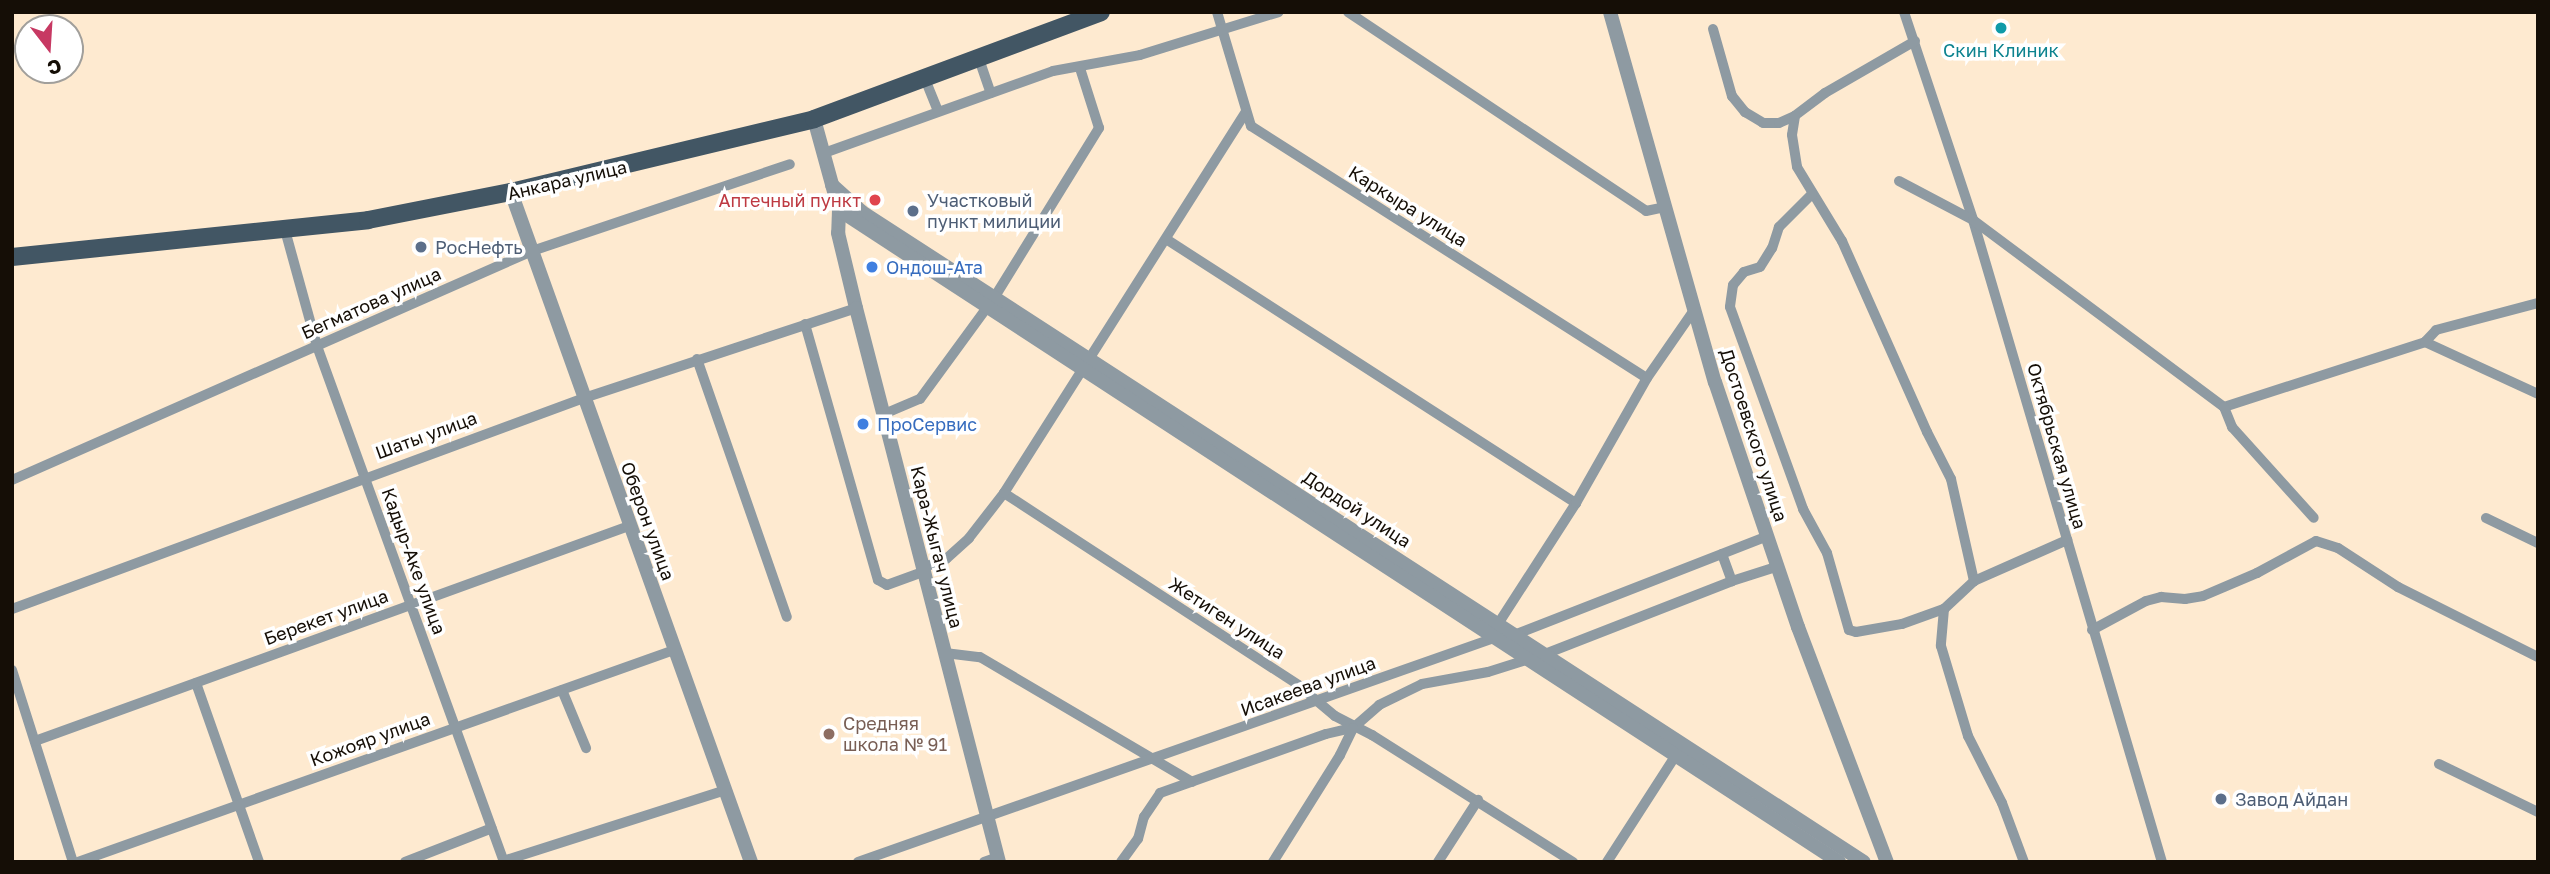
<!DOCTYPE html>
<html>
<head>
<meta charset="utf-8">
<style>
	body { margin:0 }
	#map { position:relative; width:2550px; height:874px; overflow:hidden; background:#feead0; font-family:"Golos Text",sans-serif }
	div>[style] { position:absolute }
	.minor>* { height:10px; margin:-5px; padding:0 5px; transform-origin:5px; border-radius:5px; background:#8e9aa2 }
	.tertiary>* { height:14px; margin:-7px; padding:0 7px; transform-origin:7px; border-radius:7px; background:#8e9aa2 }
	.primary>* { height:18px; margin:-9px; padding:0 9px; transform-origin:9px; border-radius:9px; background:#425664 }
	.dots>* { width:19px; height:19px; translate:-50% -50%; box-sizing:border-box; border:4px solid #fff; border-radius:50% }
	span { translate:-50% -50%; white-space:nowrap; text-align:center; line-height:1.15; -webkit-text-stroke:7px #fff; paint-order:stroke }
	.culture-label { font-size:18px; color:#0d838f }
	.street-label { font-size:18px; color:#150e06 }
	.health-label { font-size:18px; color:#be3a42 }
	.right { translate:-100% -50%; text-align:right }
	.service-label { font-size:18px; color:#4e5e75 }
	.left { translate:0 -50%; text-align:left }
	.shop-label { font-size:18px; color:#366cbe }
	.education-label { font-size:18px; color:#785e54 }
	.frame { position:absolute; inset:0; border:14px solid #150e06; pointer-events:none }
	.north { position:absolute; left:14px; top:14px; width:70px; height:70px; box-sizing:border-box; background:#fff; border:2px solid #a19f9b; border-radius:50%; rotate:163deg; font-size:19px; font-weight:700; line-height:28px; text-align:center; color:#150e06 }
	.north::after { content:''; display:block; margin:auto; width:24px; height:32px; background:#c73963; clip-path:polygon(50% 0,100% 100%,50% 72%,0 100%) }
</style>
</head>
<body>
<div id="map">
	<div class="minor">
		<i style="left:1217px;top:12px;width:119px;rotate:73.4deg"></i>
		<i style="left:1251px;top:126px;width:469px;rotate:32.5deg"></i>
		<i style="left:1348px;top:12px;width:358px;rotate:33.7deg"></i>
		<i style="left:1646px;top:211px;width:19px;rotate:-12deg"></i>
		<i style="left:1904px;top:12px;width:219px;rotate:71.6deg"></i>
		<i style="left:1973px;top:220px;width:669px;rotate:73.6deg"></i>
		<i style="left:1713px;top:29px;width:70px;rotate:74.2deg"></i>
		<i style="left:1732px;top:96px;width:21px;rotate:51deg"></i>
		<i style="left:1745px;top:112px;width:21px;rotate:31deg"></i>
		<i style="left:1763px;top:123px;width:16px"></i>
		<i style="left:1779px;top:123px;width:17px;rotate:-24deg"></i>
		<i style="left:1915px;top:41px;width:104px;rotate:150deg"></i>
		<i style="left:1825px;top:93px;width:38px;rotate:143deg"></i>
		<i style="left:1795px;top:116px;width:19px;rotate:99deg"></i>
		<i style="left:1792px;top:135px;width:32px;rotate:81deg"></i>
		<i style="left:1797px;top:167px;width:87px;rotate:58.7deg"></i>
		<i style="left:1842px;top:241px;width:209px;rotate:66deg"></i>
		<i style="left:1927px;top:432px;width:53px;rotate:62.9deg"></i>
		<i style="left:1951px;top:479px;width:105px;rotate:77.3deg"></i>
		<i style="left:979px;top:59px;width:36px;rotate:71deg"></i>
		<i style="left:925px;top:79px;width:35px;rotate:68deg"></i>
		<i style="left:824px;top:153px;width:243px;rotate:-19.7deg"></i>
		<i style="left:1053px;top:71px;width:88px;rotate:-10.4deg"></i>
		<i style="left:1140px;top:55px;width:145px;rotate:-17.2deg"></i>
		<i style="left:1899px;top:181px;width:84px;rotate:27.8deg"></i>
		<i style="left:1973px;top:220px;width:313px;rotate:36.7deg"></i>
		<i style="left:1812px;top:194px;width:47px;rotate:135deg"></i>
		<i style="left:1779px;top:227px;width:22px;rotate:108deg"></i>
		<i style="left:1772px;top:248px;width:22px;rotate:122deg"></i>
		<i style="left:1760px;top:267px;width:17px;rotate:163deg"></i>
		<i style="left:1744px;top:272px;width:17px;rotate:130deg"></i>
		<i style="left:1733px;top:285px;width:22px;rotate:98deg"></i>
		<i style="left:1730px;top:307px;width:215px;rotate:70.1deg"></i>
		<i style="left:1803px;top:509px;width:50px;rotate:61.4deg"></i>
		<i style="left:1827px;top:553px;width:80px;rotate:74.1deg"></i>
		<i style="left:1849px;top:630px;width:7px;rotate:16deg"></i>
		<i style="left:1856px;top:632px;width:47px;rotate:-9.9deg"></i>
		<i style="left:1902px;top:624px;width:45px;rotate:-19.7deg"></i>
		<i style="left:1944px;top:609px;width:41px;rotate:-43deg"></i>
		<i style="left:1974px;top:581px;width:102px;rotate:-23.8deg"></i>
		<i style="left:285px;top:230px;width:120px;rotate:74.6deg"></i>
		<i style="left:317px;top:346px;width:549px;rotate:70.08deg"></i>
		<i style="left:1166px;top:239px;width:488px;rotate:32.8deg"></i>
		<i style="left:805px;top:324px;width:266px;rotate:74.1deg"></i>
		<i style="left:878px;top:580px;width:10px;rotate:29deg"></i>
		<i style="left:887px;top:585px;width:38px;rotate:-20deg"></i>
		<i style="left:2425px;top:342px;width:124px;rotate:24.7deg"></i>
		<i style="left:697px;top:359px;width:273px;rotate:70.8deg"></i>
		<i style="left:2224px;top:407px;width:211px;rotate:-17.9deg"></i>
		<i style="left:2425px;top:342px;width:16px;rotate:-47deg"></i>
		<i style="left:2436px;top:330px;width:106px;rotate:-14.8deg"></i>
		<i style="left:2224px;top:407px;width:22px;rotate:68deg"></i>
		<i style="left:2232px;top:427px;width:122px;rotate:48deg"></i>
		<i style="left:884px;top:414px;width:39px;rotate:-23deg"></i>
		<i style="left:920px;top:399px;width:125px;rotate:-53.8deg"></i>
		<i style="left:994px;top:298px;width:200px;rotate:-58.3deg"></i>
		<i style="left:1099px;top:128px;width:63px;rotate:-107.6deg"></i>
		<i style="left:12px;top:480px;width:568px;rotate:-23.77deg"></i>
		<i style="left:532px;top:251px;width:272px;rotate:-18.6deg"></i>
		<i style="left:1004px;top:493px;width:351px;rotate:33.1deg"></i>
		<i style="left:1298px;top:685px;width:48px;rotate:40deg"></i>
		<i style="left:1335px;top:716px;width:42px;rotate:27.2deg"></i>
		<i style="left:1372px;top:735px;width:238px;rotate:32.3deg"></i>
		<i style="left:2486px;top:518px;width:58px;rotate:25.7deg"></i>
		<i style="left:1722px;top:554px;width:29px;rotate:70deg"></i>
		<i style="left:922px;top:568px;width:26px;rotate:-21deg"></i>
		<i style="left:946px;top:559px;width:31px;rotate:-42deg"></i>
		<i style="left:969px;top:538px;width:57px;rotate:-52.1deg"></i>
		<i style="left:1004px;top:493px;width:450px;rotate:-57.6deg"></i>
		<i style="left:12px;top:609px;width:610px;rotate:-20.25deg"></i>
		<i style="left:584px;top:398px;width:287px;rotate:-18.3deg"></i>
		<i style="left:1944px;top:609px;width:37px;rotate:95deg"></i>
		<i style="left:1941px;top:646px;width:94px;rotate:73.3deg"></i>
		<i style="left:1968px;top:736px;width:75px;rotate:63.1deg"></i>
		<i style="left:2002px;top:803px;width:63px;rotate:69.6deg"></i>
		<i style="left:1498px;top:624px;width:144px;rotate:-57.2deg"></i>
		<i style="left:1576px;top:503px;width:144px;rotate:-60.4deg"></i>
		<i style="left:1647px;top:378px;width:83px;rotate:-55.3deg"></i>
		<i style="left:2092px;top:630px;width:61px;rotate:-28.2deg"></i>
		<i style="left:2146px;top:601px;width:16px;rotate:-15deg"></i>
		<i style="left:2161px;top:597px;width:24px;rotate:5deg"></i>
		<i style="left:2185px;top:599px;width:18px;rotate:-9deg"></i>
		<i style="left:2203px;top:596px;width:59px;rotate:-23.1deg"></i>
		<i style="left:2257px;top:573px;width:67px;rotate:-28.5deg"></i>
		<i style="left:2316px;top:541px;width:23px;rotate:18deg"></i>
		<i style="left:2338px;top:548px;width:72px;rotate:33deg"></i>
		<i style="left:2398px;top:587px;width:157px;rotate:26.6deg"></i>
		<i style="left:945px;top:653px;width:35px;rotate:7deg"></i>
		<i style="left:980px;top:657px;width:246px;rotate:30.5deg"></i>
		<i style="left:12px;top:670px;width:201px;rotate:72.4deg"></i>
		<i style="left:196px;top:683px;width:190px;rotate:70.6deg"></i>
		<i style="left:562px;top:690px;width:63px;rotate:67.5deg"></i>
		<i style="left:35px;top:741px;width:632px;rotate:-19.9deg"></i>
		<i style="left:2439px;top:764px;width:110px;rotate:25.9deg"></i>
		<i style="left:503px;top:861px;width:233px;rotate:-17.7deg"></i>
		<i style="left:78px;top:862px;width:633px;rotate:-19.58deg"></i>
		<i style="left:405px;top:862px;width:93px;rotate:-21.3deg"></i>
		<i style="left:858px;top:862px;width:674px;rotate:-19.4deg"></i>
		<i style="left:1494px;top:638px;width:20px;rotate:-9deg"></i>
		<i style="left:1514px;top:635px;width:270px;rotate:-21.3deg"></i>
		<i style="left:984px;top:862px;width:15px;rotate:-20deg"></i>
		<i style="left:1121px;top:862px;width:29px;rotate:-54deg"></i>
		<i style="left:1138px;top:839px;width:23px;rotate:-75deg"></i>
		<i style="left:1144px;top:817px;width:29px;rotate:-56deg"></i>
		<i style="left:1160px;top:793px;width:176px;rotate:-19.6deg"></i>
		<i style="left:1326px;top:734px;width:28px;rotate:-13deg"></i>
		<i style="left:1353px;top:728px;width:35px;rotate:-41deg"></i>
		<i style="left:1379px;top:705px;width:48px;rotate:-26deg"></i>
		<i style="left:1422px;top:684px;width:67px;rotate:-10.3deg"></i>
		<i style="left:1488px;top:672px;width:60px;rotate:-17.5deg"></i>
		<i style="left:1545px;top:654px;width:201px;rotate:-21.3deg"></i>
		<i style="left:1732px;top:581px;width:46px;rotate:-17.7deg"></i>
		<i style="left:1273px;top:862px;width:126px;rotate:-57.9deg"></i>
		<i style="left:1340px;top:755px;width:30px;rotate:-64deg"></i>
		<i style="left:1438px;top:862px;width:74px;rotate:-57.2deg"></i>
		<i style="left:1607px;top:862px;width:131px;rotate:-57.2deg"></i>
	</div>
	<div class="tertiary">
		<i style="left:1610px;top:12px;width:385px;rotate:74.2deg"></i>
		<i style="left:1715px;top:382px;width:259px;rotate:71.3deg"></i>
		<i style="left:1798px;top:627px;width:251px;rotate:69.3deg"></i>
		<i style="left:814px;top:119px;width:94px;rotate:74.6deg"></i>
		<i style="left:839px;top:210px;width:23px;rotate:92deg"></i>
		<i style="left:838px;top:233px;width:77px;rotate:76.5deg"></i>
		<i style="left:856px;top:308px;width:572px;rotate:75.53deg"></i>
		<i style="left:832px;top:185px;width:40px;rotate:42deg"></i>
		<i style="left:862px;top:212px;width:1194px;rotate:32.97deg"></i>
		<i style="left:511px;top:192px;width:712px;rotate:70.29deg"></i>
		<i style="left:839px;top:210px;width:1194px;rotate:33.1deg"></i>
	</div>
	<div class="primary">
		<i style="left:12px;top:257px;width:358px;rotate:-5.9deg"></i>
		<i style="left:368px;top:220px;width:146px;rotate:-11.1deg"></i>
		<i style="left:511px;top:192px;width:312px;rotate:-13.5deg"></i>
		<i style="left:814px;top:119px;width:306px;rotate:-20.4deg"></i>
	</div>
	<div class="dots">
		<i style="left:2001px;top:28px;background:#0f9aa8"></i>
		<i style="left:875px;top:200px;background:#e0444e"></i>
		<i style="left:913px;top:211px;background:#5c6f8a"></i>
		<i style="left:421px;top:247px;background:#5c6f8a"></i>
		<i style="left:872px;top:267px;background:#3f7fe0"></i>
		<i style="left:863px;top:424px;background:#3f7fe0"></i>
		<i style="left:829px;top:734px;background:#8d6e63"></i>
		<i style="left:2221px;top:799px;background:#5c6f8a"></i>
	</div>
	<div class="culture-label">
		<span style="left:2001px;top:50px">Скин Клиник</span>
	</div>
	<div class="street-label">
		<span style="left:567px;top:180px;rotate:-13deg">Анкара улица</span>
		<span style="left:1408px;top:206px;rotate:32deg">Каркыра улица</span>
		<span style="left:371px;top:303px;rotate:-24deg">Бегматова улица</span>
		<span style="left:426px;top:435px;rotate:-20deg">Шаты улица</span>
		<span style="left:1754px;top:435px;rotate:72deg">Достоевского улица</span>
		<span style="left:2057px;top:446px;rotate:74deg">Октябрьская улица</span>
		<span style="left:1357px;top:509px;rotate:33deg">Дордой улица</span>
		<span style="left:648px;top:521px;rotate:70deg">Оберон улица</span>
		<span style="left:937px;top:547px;rotate:76deg">Кара-Жыгач улица</span>
		<span style="left:414px;top:561px;rotate:70deg">Кадыр-Аке улица</span>
		<span style="left:326px;top:617px;rotate:-20deg">Берекет улица</span>
		<span style="left:1227px;top:618px;rotate:33deg">Жетиген улица</span>
		<span style="left:1308px;top:686px;rotate:-20deg">Исакеева улица</span>
		<span style="left:370px;top:739px;rotate:-20deg">Кожояр улица</span>
	</div>
	<div class="health-label">
		<span class="right" style="left:861px;top:200px">Аптечный пункт</span>
	</div>
	<div class="service-label">
		<span class="left" style="left:927px;top:211px">Участковый<br>пункт милиции</span>
		<span class="left" style="left:435px;top:247px">РосНефть</span>
		<span class="left" style="left:2235px;top:799px">Завод Айдан</span>
	</div>
	<div class="shop-label">
		<span class="left" style="left:886px;top:267px">Ондош-Ата</span>
		<span class="left" style="left:877px;top:424px">ПроСервис</span>
	</div>
	<div class="education-label">
		<span class="left" style="left:843px;top:734px">Средняя<br>школа № 91</span>
	</div>
	<div class="frame"></div>
	<div class="north">С</div>
</div>
</body>
</html>
